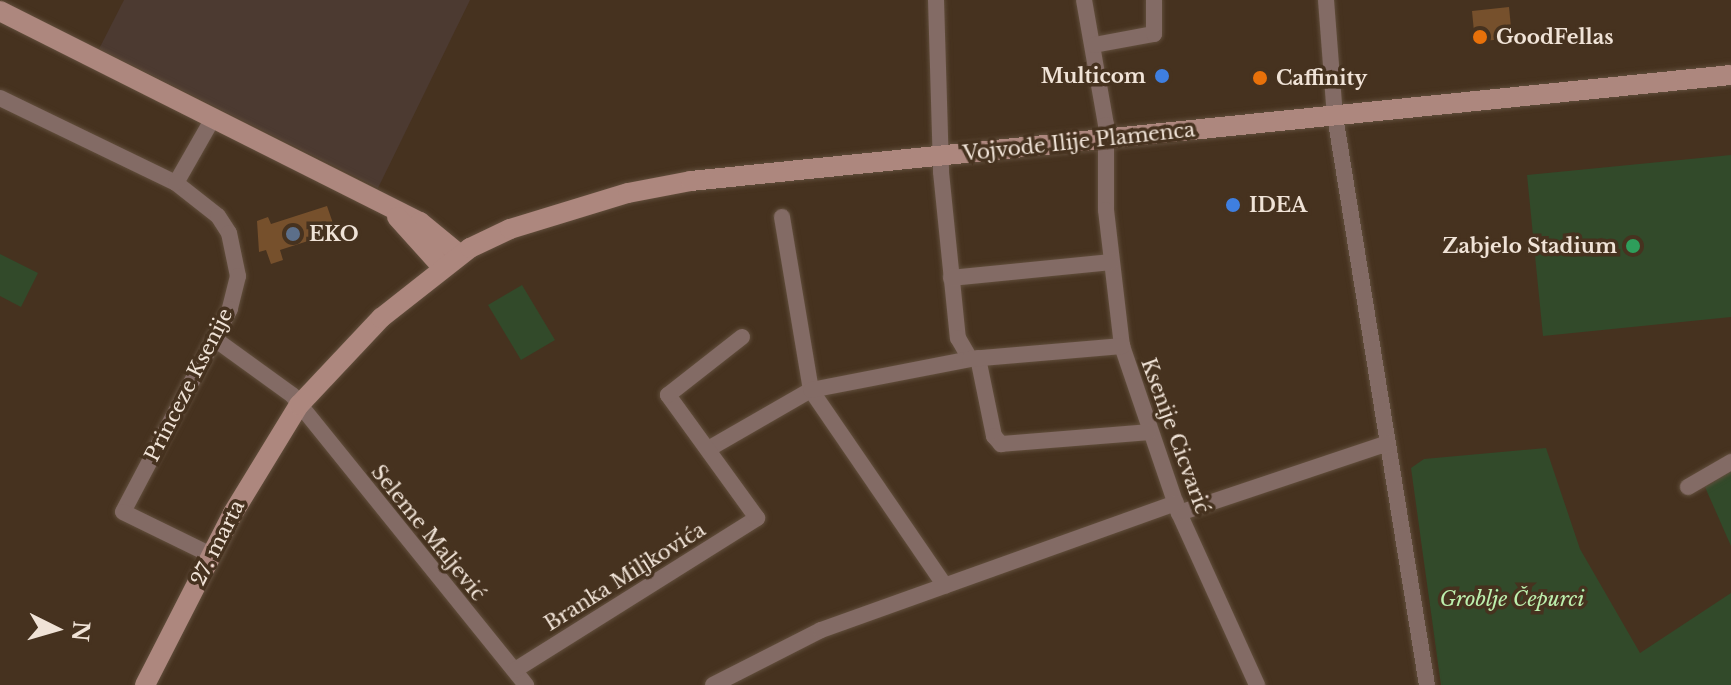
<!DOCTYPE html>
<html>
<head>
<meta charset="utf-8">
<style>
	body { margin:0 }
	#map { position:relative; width:1731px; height:685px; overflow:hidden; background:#46321f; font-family:"Libre Baskerville",serif }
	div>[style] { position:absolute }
	.education>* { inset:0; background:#4c3a31 }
	.green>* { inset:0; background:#324a2a }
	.building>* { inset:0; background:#76502c }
	.roads { filter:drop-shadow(0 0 2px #614e3c) drop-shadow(0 0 2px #614e3c) }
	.street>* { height:16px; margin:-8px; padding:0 8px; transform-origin:8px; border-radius:8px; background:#836b65 }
	.secondary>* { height:20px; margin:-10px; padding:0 10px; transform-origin:10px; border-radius:10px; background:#ad877e }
	.dots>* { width:22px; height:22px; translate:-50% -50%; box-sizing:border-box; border:4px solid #46321f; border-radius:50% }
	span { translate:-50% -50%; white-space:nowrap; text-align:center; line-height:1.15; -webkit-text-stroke:7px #46321f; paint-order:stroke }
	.poi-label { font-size:20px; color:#f0e3d7; font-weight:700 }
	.left { translate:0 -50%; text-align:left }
	.right { translate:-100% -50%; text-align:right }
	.street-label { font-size:20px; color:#f0e3d7 }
	.park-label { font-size:20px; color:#bdf0ae; font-style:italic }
	.north { position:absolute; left:16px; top:589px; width:80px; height:80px; -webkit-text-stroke:6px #46321f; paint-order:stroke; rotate:95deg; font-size:22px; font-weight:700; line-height:32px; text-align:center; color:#f0e3d7 }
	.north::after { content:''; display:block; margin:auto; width:28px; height:36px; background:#f0e3d7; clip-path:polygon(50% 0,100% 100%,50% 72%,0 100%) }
</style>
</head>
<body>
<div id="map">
	<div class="education">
		<i style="clip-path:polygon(124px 0,470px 0,378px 188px,99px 49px)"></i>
	</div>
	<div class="green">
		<i style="clip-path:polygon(1731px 155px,1731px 317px,1543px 336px,1527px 175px)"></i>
		<i style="clip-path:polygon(0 254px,38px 273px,21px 307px,0 296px)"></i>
		<i style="clip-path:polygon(522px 285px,555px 340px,521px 360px,488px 305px)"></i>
		<i style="clip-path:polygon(1546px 448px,1580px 549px,1640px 653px,1731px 593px,1731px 685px,1441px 685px,1411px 468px,1424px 459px)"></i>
		<i style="clip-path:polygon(1731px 471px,1731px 546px,1705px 487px)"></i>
	</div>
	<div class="building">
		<i style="clip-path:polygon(1509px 7px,1512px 38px,1475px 42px,1472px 11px)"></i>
		<i style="clip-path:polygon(327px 206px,336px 232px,280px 250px,283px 260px,271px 264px,266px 250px,259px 252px,257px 221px,268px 217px,271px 224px)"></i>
	</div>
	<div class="roads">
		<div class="street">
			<i style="left:936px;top:0;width:172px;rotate:88.3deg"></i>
			<i style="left:941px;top:172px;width:167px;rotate:84.2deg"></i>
			<i style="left:958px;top:338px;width:24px;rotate:60deg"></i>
			<i style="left:1084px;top:0;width:127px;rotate:80deg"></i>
			<i style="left:1106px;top:125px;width:85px;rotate:90deg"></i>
			<i style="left:1106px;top:210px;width:137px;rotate:83.3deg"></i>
			<i style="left:1122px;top:346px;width:176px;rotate:71.2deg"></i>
			<i style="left:1179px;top:513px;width:189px;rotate:65.6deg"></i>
			<i style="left:1326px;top:0;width:116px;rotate:85.6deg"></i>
			<i style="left:1335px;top:116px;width:576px;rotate:80.82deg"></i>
			<i style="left:1094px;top:45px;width:61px;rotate:-10.4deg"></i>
			<i style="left:1154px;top:34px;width:34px;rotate:-90deg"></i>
			<i style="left:0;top:98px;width:195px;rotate:25.8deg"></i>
			<i style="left:176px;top:183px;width:53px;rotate:38.2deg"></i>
			<i style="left:218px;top:216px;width:20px;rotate:57deg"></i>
			<i style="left:229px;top:233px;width:44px;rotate:78.2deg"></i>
			<i style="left:238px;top:276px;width:34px;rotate:104deg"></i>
			<i style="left:230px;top:309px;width:229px;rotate:117.8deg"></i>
			<i style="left:123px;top:512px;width:98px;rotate:26deg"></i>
			<i style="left:176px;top:183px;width:73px;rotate:-60.3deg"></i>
			<i style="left:782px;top:217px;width:175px;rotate:80.5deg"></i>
			<i style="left:811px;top:390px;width:237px;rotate:55.6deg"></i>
			<i style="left:951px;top:278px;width:161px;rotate:-5.7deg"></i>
			<i style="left:216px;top:340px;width:94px;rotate:35.9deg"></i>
			<i style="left:292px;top:395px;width:373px;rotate:51.1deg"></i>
			<i style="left:978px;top:358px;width:80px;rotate:78.4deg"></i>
			<i style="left:994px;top:436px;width:11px;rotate:49deg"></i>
			<i style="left:1001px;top:444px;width:148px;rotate:-4.6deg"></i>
			<i style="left:710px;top:448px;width:116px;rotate:-29.9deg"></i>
			<i style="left:811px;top:390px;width:162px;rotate:-11deg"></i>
			<i style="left:970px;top:359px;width:153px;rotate:-4.9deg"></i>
			<i style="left:1688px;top:487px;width:50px;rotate:-30.2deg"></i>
			<i style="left:1179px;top:513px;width:220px;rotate:-18.5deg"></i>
			<i style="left:515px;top:670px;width:286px;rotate:-32.1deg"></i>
			<i style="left:757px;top:518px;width:152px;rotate:-125.9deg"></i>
			<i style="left:668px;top:395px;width:94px;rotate:-38.1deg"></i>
			<i style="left:713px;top:685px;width:121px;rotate:-27deg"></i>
			<i style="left:821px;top:630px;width:377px;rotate:-19.7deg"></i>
		</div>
		<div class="secondary">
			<i style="left:0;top:11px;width:470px;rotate:26.7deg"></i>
			<i style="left:420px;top:222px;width:52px;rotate:39.5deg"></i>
			<i style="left:397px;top:217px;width:69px;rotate:48deg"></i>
			<i style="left:145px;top:685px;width:193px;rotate:-62.9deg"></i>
			<i style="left:233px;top:513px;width:127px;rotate:-58.6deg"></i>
			<i style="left:299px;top:405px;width:120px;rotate:-46.7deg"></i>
			<i style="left:381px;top:318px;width:113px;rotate:-38.2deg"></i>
			<i style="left:470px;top:248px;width:44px;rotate:-25.4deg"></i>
			<i style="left:510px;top:229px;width:123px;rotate:-17deg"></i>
			<i style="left:628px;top:193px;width:64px;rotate:-10.8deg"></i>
			<i style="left:691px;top:181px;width:1045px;rotate:-5.82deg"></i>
		</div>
	</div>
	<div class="dots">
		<i style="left:1480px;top:37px;background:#e8710a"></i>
		<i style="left:1162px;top:76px;background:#3f7fe0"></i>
		<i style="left:1260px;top:78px;background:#e8710a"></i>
		<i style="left:1233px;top:205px;background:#3f7fe0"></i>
		<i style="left:293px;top:234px;background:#5c6f8a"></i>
		<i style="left:1633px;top:246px;background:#2e9e5b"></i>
	</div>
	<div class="poi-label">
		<span class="left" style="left:1496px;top:37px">GoodFellas</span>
		<span class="right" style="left:1146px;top:76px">Multicom</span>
		<span class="left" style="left:1276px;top:78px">Caffinity</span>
		<span class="left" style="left:1249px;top:205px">IDEA</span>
		<span class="left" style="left:309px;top:234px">EKO</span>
		<span class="right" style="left:1617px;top:246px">Zabjelo Stadium</span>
	</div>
	<div class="street-label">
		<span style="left:1079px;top:142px;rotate:-6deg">Vojvode Ilije Plamenca</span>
		<span style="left:189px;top:385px;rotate:-63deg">Princeze Ksenije</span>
		<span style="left:1175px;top:436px;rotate:70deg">Ksenije Cicvarić</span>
		<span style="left:428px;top:533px;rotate:51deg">Seleme Maljević</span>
		<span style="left:218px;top:543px;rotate:-63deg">27. marta</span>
		<span style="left:625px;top:577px;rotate:-32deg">Branka Miljkovića</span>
	</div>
	<div class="park-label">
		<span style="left:1512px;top:599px">Groblje Čepurci</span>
	</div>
	<div class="north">N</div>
</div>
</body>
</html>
